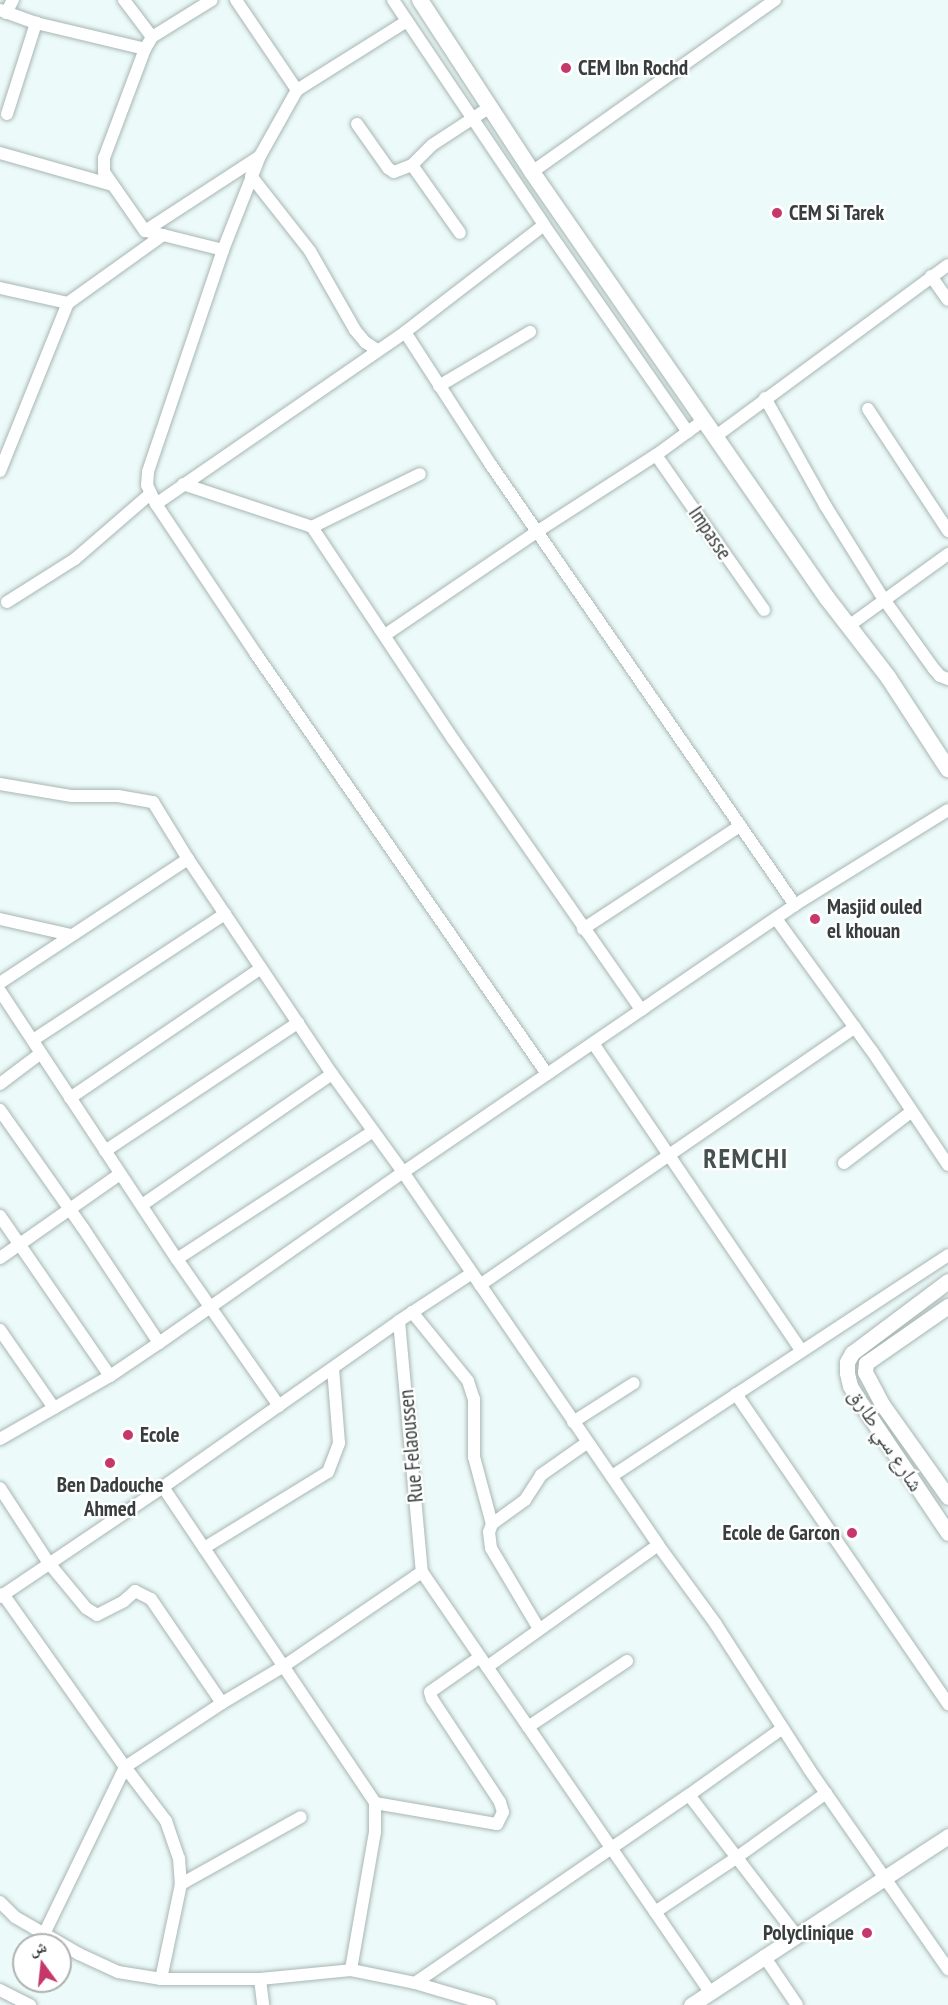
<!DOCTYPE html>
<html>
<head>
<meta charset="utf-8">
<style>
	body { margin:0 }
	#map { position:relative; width:948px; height:2005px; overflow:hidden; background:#ecfbf9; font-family:"PT Sans Narrow","Noto Naskh Arabic",sans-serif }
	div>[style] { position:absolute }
	.roads { filter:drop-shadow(0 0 2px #a8b6b4) drop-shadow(0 0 2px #a8b6b4) }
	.minor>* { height:12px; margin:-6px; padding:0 6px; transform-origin:6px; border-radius:6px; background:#fff }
	.tertiary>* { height:15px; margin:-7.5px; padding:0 7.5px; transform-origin:7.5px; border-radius:7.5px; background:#fff }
	.secondary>* { height:16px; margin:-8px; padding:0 8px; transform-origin:8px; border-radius:8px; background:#fff }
	.dots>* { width:16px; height:16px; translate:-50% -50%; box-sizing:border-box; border:3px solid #fff; border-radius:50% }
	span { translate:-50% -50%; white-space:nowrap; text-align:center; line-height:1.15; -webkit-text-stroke:4.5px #fff; paint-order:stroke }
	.poi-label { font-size:21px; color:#383e3d; font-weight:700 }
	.left { translate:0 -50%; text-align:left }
	.right { translate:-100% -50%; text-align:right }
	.street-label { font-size:21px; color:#383e3d }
	.district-label { font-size:27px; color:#45514f; font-weight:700; letter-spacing:1.5px }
	.north { position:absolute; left:12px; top:1933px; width:60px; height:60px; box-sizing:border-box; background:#fff; border:2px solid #afb2b1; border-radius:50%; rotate:345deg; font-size:16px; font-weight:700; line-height:24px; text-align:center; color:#383e3d }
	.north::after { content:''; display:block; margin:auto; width:21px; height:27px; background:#c53869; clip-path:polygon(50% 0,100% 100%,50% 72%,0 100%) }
</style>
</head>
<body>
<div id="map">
	<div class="roads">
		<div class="minor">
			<i style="left:124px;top:0;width:46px;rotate:52.9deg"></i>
			<i style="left:236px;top:0;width:109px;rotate:55.9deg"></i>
			<i style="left:393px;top:0;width:271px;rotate:56.1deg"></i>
			<i style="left:544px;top:225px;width:252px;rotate:55.2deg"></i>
			<i style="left:0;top:10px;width:38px;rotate:20deg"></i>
			<i style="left:36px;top:23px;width:112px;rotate:13.4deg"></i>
			<i style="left:6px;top:13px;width:15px;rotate:-62deg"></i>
			<i style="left:407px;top:21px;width:130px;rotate:147.9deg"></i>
			<i style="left:297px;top:90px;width:76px;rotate:119.3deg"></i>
			<i style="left:260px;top:156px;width:101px;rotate:111.5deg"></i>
			<i style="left:223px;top:250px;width:234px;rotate:108.7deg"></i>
			<i style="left:148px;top:472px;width:13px;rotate:94deg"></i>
			<i style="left:147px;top:485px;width:21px;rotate:65deg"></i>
			<i style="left:156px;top:504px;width:303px;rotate:-34.6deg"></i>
			<i style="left:405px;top:332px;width:175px;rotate:-37.6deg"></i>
			<i style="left:7px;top:114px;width:96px;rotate:-72.3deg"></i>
			<i style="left:357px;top:124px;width:54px;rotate:54.8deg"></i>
			<i style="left:388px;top:168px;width:7px;rotate:34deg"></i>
			<i style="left:394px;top:172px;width:19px;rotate:-21deg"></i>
			<i style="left:412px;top:165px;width:28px;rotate:-45deg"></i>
			<i style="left:432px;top:145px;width:69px;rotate:-33.2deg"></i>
			<i style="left:0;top:153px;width:116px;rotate:15.9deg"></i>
			<i style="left:412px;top:165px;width:83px;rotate:54.8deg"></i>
			<i style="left:532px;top:172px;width:298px;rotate:-35.3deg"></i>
			<i style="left:251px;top:176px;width:95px;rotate:51.8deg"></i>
			<i style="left:310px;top:251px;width:91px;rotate:60.3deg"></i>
			<i style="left:355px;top:330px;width:16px;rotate:50deg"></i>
			<i style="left:365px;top:342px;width:14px;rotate:34deg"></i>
			<i style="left:145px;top:231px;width:137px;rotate:-33.1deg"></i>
			<i style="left:163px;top:235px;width:18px;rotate:-167deg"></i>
			<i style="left:145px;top:231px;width:72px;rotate:-124.8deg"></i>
			<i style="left:104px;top:172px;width:14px;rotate:-90deg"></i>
			<i style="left:104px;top:158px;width:116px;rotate:-69.4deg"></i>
			<i style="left:145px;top:49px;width:14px;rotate:-60deg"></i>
			<i style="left:152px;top:37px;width:70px;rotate:-31.7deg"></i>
			<i style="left:931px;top:276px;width:29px;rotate:55deg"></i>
			<i style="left:0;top:288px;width:70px;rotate:12.4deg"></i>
			<i style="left:405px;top:332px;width:158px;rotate:57.1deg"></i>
			<i style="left:491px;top:465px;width:535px;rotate:55.36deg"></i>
			<i style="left:439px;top:386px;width:106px;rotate:-30.7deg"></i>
			<i style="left:765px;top:398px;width:123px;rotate:60.7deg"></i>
			<i style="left:825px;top:505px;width:110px;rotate:58.1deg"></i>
			<i style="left:883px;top:598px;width:87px;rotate:54.3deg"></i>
			<i style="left:934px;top:669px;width:9px;rotate:49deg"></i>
			<i style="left:940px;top:676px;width:9px;rotate:21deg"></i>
			<i style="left:868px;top:409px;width:146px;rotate:56.7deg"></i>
			<i style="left:716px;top:436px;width:288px;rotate:-36.4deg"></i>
			<i style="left:656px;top:455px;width:189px;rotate:55.1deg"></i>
			<i style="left:0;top:471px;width:181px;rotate:-68deg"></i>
			<i style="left:68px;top:303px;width:117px;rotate:-35.6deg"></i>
			<i style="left:163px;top:235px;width:62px;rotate:14deg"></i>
			<i style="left:183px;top:484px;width:136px;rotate:18.4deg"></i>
			<i style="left:312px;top:527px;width:255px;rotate:56.4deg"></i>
			<i style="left:453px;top:739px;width:330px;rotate:55.2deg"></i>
			<i style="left:156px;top:504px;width:180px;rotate:56.3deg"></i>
			<i style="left:256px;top:654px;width:511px;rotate:55.28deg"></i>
			<i style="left:312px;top:527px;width:120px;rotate:-26.1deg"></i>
			<i style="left:7px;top:602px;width:80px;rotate:-32.3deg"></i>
			<i style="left:75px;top:559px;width:99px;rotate:-40.9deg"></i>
			<i style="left:850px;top:625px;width:121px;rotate:-35.9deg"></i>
			<i style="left:385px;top:635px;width:185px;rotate:-34.2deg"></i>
			<i style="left:538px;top:531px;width:140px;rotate:-32.8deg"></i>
			<i style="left:656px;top:455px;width:59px;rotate:-36.1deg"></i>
			<i style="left:0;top:784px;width:73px;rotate:9.5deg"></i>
			<i style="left:72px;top:796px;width:46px"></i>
			<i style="left:118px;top:796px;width:36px;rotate:10deg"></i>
			<i style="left:153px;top:802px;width:67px;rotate:58.4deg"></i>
			<i style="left:188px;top:859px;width:225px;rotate:146.6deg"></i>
			<i style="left:948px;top:810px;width:180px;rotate:148.2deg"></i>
			<i style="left:795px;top:905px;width:474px;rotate:145.7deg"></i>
			<i style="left:403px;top:1172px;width:452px;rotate:55.6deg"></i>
			<i style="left:658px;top:1545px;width:97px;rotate:53.8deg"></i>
			<i style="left:715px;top:1623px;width:174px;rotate:57.2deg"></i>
			<i style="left:809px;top:1769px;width:244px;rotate:55.2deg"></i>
			<i style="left:0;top:919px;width:73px;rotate:12.7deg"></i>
			<i style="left:777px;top:920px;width:162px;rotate:54.1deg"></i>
			<i style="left:872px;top:1051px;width:137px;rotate:56.3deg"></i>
			<i style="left:583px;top:929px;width:188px;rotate:-33.3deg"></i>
			<i style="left:0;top:991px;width:321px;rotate:56.6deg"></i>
			<i style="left:33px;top:1040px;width:230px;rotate:-33.3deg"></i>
			<i style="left:593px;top:1043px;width:371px;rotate:55.9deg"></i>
			<i style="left:0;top:1084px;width:51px;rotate:-37.1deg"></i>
			<i style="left:70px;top:1098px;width:231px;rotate:-34.2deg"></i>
			<i style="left:0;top:1110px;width:144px;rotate:54.9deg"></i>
			<i style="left:83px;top:1228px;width:138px;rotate:56.5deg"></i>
			<i style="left:105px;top:1151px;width:232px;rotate:-33.6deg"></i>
			<i style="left:844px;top:1163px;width:84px;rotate:-37.3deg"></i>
			<i style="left:142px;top:1205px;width:231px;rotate:-34.6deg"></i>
			<i style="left:0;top:1216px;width:194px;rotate:55.5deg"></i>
			<i style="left:0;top:1258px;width:146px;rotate:-35deg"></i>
			<i style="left:480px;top:1285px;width:455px;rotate:-34.5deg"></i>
			<i style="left:412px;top:1312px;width:89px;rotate:50.9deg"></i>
			<i style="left:468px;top:1381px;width:19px;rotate:72deg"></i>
			<i style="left:474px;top:1399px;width:58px;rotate:90deg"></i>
			<i style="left:474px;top:1457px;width:69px;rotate:75deg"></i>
			<i style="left:399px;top:1321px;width:252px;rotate:84.8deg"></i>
			<i style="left:422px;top:1572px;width:509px;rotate:55.56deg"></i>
			<i style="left:0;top:1330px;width:95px;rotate:55.3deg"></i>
			<i style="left:736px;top:1394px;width:376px;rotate:55.6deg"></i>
			<i style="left:279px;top:1406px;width:179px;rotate:-124.8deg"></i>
			<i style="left:177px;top:1259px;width:234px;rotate:-33.1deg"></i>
			<i style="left:573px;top:1422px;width:72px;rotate:-32.6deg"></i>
			<i style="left:0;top:1439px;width:127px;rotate:-29.8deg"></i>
			<i style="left:110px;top:1376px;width:59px;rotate:-34deg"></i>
			<i style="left:159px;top:1343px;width:298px;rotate:-35deg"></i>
			<i style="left:403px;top:1172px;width:121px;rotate:-125.9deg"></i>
			<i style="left:332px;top:1074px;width:259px;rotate:-123.8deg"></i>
			<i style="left:612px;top:1476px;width:402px;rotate:-33.3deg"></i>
			<i style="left:163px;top:1487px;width:381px;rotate:56.1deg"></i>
			<i style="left:375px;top:1803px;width:29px;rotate:90deg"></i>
			<i style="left:375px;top:1832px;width:140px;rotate:99.9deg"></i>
			<i style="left:0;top:1488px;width:88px;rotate:57deg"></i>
			<i style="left:48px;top:1562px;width:60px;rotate:50.4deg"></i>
			<i style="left:86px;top:1608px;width:13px;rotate:32deg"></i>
			<i style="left:97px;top:1615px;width:30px;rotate:-27deg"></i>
			<i style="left:124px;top:1601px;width:15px;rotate:-42deg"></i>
			<i style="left:135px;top:1591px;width:18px;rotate:27deg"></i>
			<i style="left:151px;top:1599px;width:126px;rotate:55.7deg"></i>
			<i style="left:204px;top:1548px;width:145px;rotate:-31.5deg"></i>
			<i style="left:328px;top:1472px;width:31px;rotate:-69deg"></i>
			<i style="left:339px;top:1443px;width:75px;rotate:-94.6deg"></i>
			<i style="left:3px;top:1594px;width:212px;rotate:54.8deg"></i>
			<i style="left:125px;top:1767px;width:68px;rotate:52.8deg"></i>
			<i style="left:166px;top:1821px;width:39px;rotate:71deg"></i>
			<i style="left:179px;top:1858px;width:26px;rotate:86deg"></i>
			<i style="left:181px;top:1884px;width:97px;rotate:101.9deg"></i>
			<i style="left:0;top:1597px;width:197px;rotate:-34deg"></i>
			<i style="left:163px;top:1487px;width:289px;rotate:-35.1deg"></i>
			<i style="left:399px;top:1321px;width:87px;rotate:-33.3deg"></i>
			<i style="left:539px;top:1629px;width:94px;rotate:-120.7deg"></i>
			<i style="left:491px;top:1548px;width:16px;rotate:-97deg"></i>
			<i style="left:489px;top:1532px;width:9px;rotate:-69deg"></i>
			<i style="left:492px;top:1524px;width:41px;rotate:-36deg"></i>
			<i style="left:525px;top:1500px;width:30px;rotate:-57deg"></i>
			<i style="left:541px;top:1475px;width:57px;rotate:-35.1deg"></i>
			<i style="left:487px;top:1667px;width:210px;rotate:-35.5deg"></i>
			<i style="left:528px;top:1727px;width:119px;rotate:-33.7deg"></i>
			<i style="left:689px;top:1795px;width:115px;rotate:-35.5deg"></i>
			<i style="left:375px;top:1803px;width:124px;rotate:9.8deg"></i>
			<i style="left:497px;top:1824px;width:13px;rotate:-63deg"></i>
			<i style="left:503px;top:1812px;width:10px;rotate:-107deg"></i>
			<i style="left:500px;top:1802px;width:123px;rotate:-123.4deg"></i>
			<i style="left:432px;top:1699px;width:7px;rotate:-106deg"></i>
			<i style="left:430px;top:1692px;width:61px;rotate:-35deg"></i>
			<i style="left:181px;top:1884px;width:137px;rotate:-29.2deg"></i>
			<i style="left:0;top:1902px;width:21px;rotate:45deg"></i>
			<i style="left:15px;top:1917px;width:74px;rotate:30deg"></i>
			<i style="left:79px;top:1954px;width:43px;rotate:24.8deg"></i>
			<i style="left:118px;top:1972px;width:44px;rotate:9.2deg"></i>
			<i style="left:161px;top:1979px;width:99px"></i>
			<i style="left:260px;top:1979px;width:91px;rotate:-5.6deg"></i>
			<i style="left:351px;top:1970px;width:65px;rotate:11.5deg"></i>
			<i style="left:415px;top:1983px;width:78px;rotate:16.3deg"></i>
			<i style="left:655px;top:1912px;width:97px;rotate:-33.7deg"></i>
			<i style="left:736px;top:1858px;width:111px;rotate:-35.8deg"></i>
			<i style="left:44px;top:1934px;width:186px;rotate:-64.1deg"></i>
			<i style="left:125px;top:1767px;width:116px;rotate:-33.4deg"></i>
			<i style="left:222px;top:1703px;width:72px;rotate:-30.8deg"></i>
			<i style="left:284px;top:1666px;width:167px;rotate:-34.3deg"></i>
			<i style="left:764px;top:1956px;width:59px;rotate:56deg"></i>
			<i style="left:260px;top:1979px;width:26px;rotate:83deg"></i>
			<i style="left:415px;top:1983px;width:332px;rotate:-34.5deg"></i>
			<i style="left:689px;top:1795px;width:176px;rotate:52.6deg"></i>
			<i style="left:0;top:1990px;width:34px;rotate:27deg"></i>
		</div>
		<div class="tertiary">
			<i style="left:948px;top:1281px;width:120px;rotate:143.1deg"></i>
			<i style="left:852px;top:1353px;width:10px;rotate:119deg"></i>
			<i style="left:847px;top:1362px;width:11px;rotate:90deg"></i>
			<i style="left:847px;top:1373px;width:13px;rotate:77deg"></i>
			<i style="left:850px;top:1386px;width:22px;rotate:58deg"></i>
			<i style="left:862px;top:1405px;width:154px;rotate:56.1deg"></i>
			<i style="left:948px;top:1306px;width:100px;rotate:145.2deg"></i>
			<i style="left:866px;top:1363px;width:9px;rotate:96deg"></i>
			<i style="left:865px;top:1372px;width:36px;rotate:62deg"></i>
			<i style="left:882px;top:1404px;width:114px;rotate:54.6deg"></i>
			<i style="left:691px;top:2005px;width:308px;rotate:-33.3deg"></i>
		</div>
		<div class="secondary">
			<i style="left:420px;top:0;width:205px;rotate:56.9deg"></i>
			<i style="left:532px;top:172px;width:518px;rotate:55.3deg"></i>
			<i style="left:827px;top:598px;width:100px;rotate:52.3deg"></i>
			<i style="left:888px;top:677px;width:110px;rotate:56.9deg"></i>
		</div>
	</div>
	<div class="dots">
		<i style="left:566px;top:68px;background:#c53869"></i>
		<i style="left:777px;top:213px;background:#c53869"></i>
		<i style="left:815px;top:919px;background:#c53869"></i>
		<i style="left:128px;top:1435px;background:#c53869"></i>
		<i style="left:110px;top:1463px;background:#c53869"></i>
		<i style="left:852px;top:1533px;background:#c53869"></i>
		<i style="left:867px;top:1933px;background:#c53869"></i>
	</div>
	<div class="poi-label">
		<span class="left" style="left:578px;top:68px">CEM Ibn Rochd</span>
		<span class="left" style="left:789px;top:213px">CEM Si Tarek</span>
		<span class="left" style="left:827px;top:919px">Masjid ouled<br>el khouan</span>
		<span class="left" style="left:140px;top:1435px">Ecole</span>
		<span style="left:110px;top:1497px">Ben Dadouche<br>Ahmed</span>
		<span class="right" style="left:840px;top:1533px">Ecole de Garcon</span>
		<span class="right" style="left:854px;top:1933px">Polyclinique</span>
	</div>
	<div class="street-label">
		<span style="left:710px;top:533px;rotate:56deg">Impasse</span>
		<span style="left:886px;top:1440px;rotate:57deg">شارع سي طارق</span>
		<span style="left:411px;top:1446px;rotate:-95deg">Rue Felaoussen</span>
	</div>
	<div class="district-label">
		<span style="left:746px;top:1159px">REMCHI</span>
	</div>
	<div class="north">ش</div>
</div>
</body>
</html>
